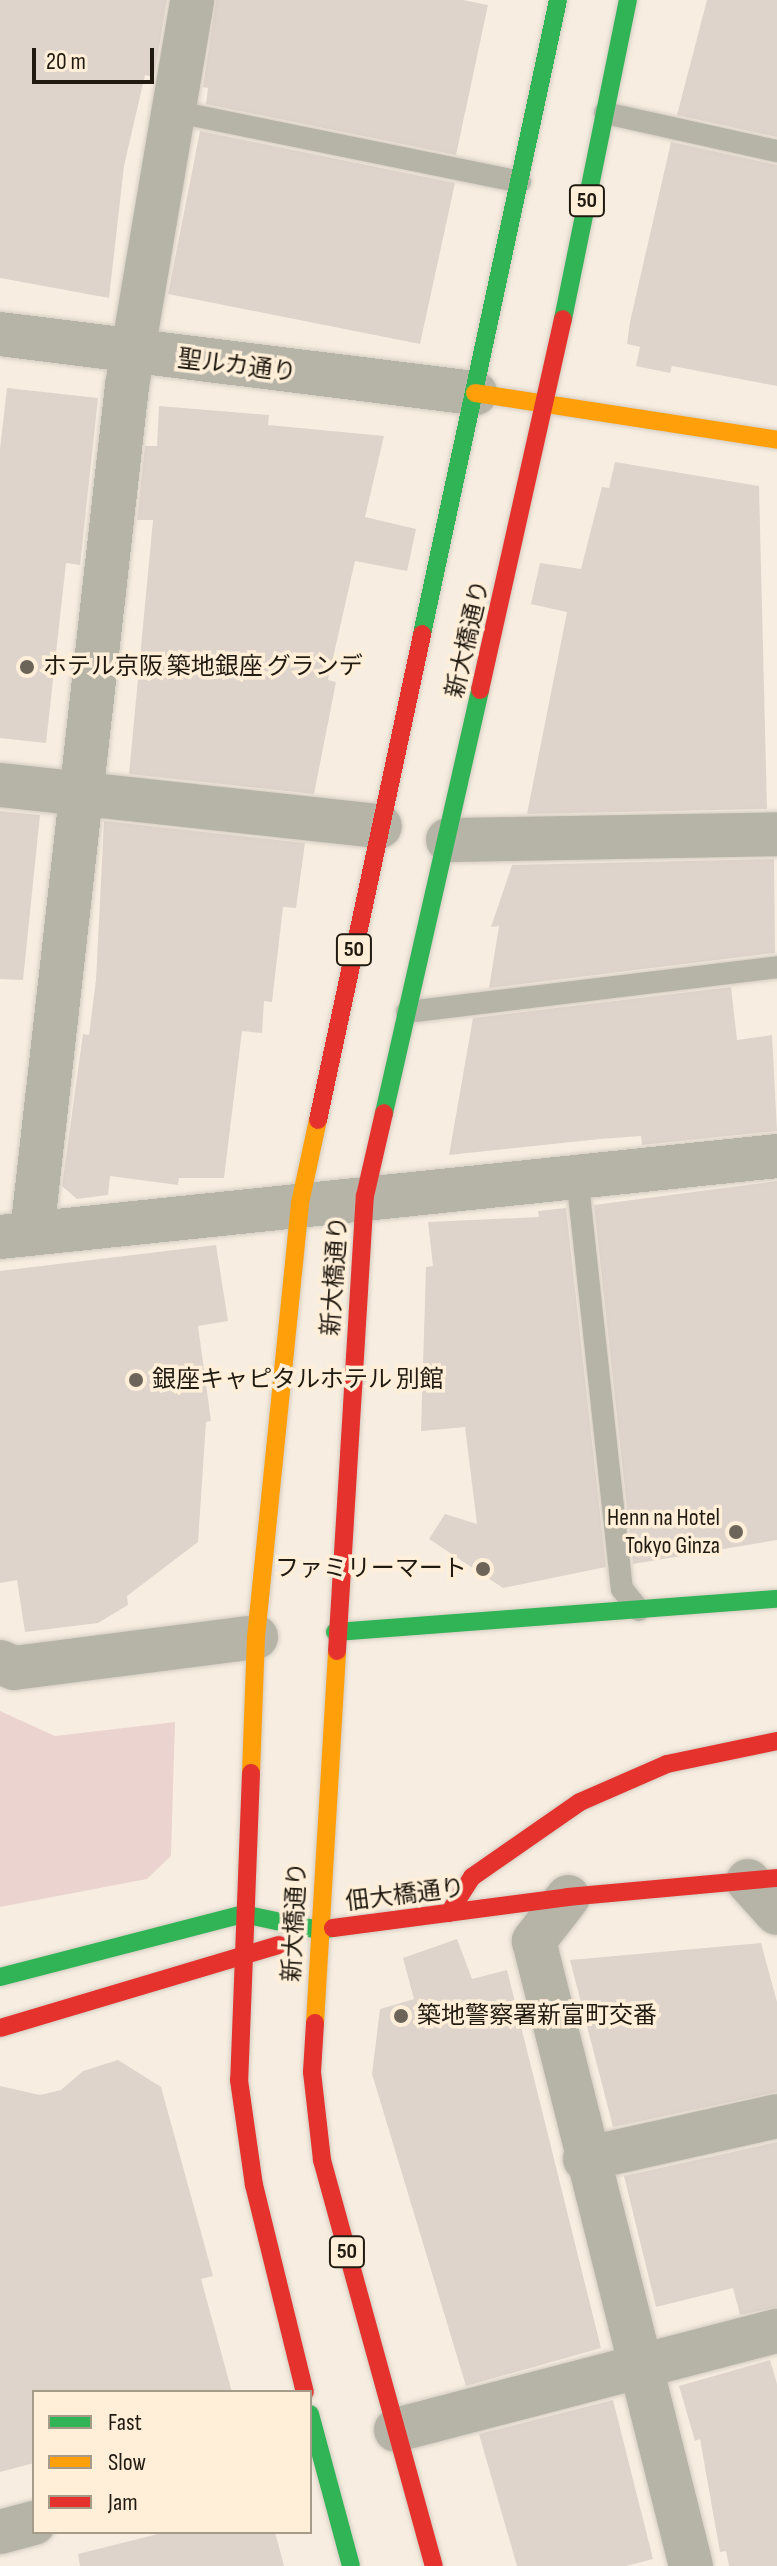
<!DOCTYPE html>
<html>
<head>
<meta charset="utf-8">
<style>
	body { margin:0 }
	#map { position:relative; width:777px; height:2566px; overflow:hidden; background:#f7eee1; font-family:"Sofia Sans Condensed","Noto Sans JP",sans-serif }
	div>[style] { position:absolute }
	.green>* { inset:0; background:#ebd4d0 }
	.building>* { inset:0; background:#dfd4cb }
	.roads { filter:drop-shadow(0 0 2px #d3cbc1) drop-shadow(0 0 2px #d3cbc1) }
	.lane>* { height:22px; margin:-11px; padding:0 11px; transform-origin:11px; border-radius:11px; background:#b6b3a7 }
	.street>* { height:44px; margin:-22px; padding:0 22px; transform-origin:22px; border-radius:22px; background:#b6b3a7 }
	.fast>* { height:18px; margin:-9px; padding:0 9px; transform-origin:9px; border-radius:9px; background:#30b455 }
	.slow>* { height:18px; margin:-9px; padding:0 9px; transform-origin:9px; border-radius:9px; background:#ff9f0a }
	.jam>* { height:18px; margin:-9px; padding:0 9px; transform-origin:9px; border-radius:9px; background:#e5322d }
	.dots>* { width:22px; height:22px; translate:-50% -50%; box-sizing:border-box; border:4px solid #ffefd9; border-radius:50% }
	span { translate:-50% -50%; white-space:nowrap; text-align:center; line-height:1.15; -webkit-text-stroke:7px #ffefd9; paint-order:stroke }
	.shield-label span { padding:2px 6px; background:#ffefd9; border:2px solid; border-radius:6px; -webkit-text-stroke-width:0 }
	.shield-label { font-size:22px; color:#211a10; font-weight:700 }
	.street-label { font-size:24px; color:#211a10 }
	.poi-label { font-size:24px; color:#211a10 }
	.left { translate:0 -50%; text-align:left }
	.right { translate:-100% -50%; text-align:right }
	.legend { position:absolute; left:32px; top:2390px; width:280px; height:144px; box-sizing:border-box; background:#ffefd9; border:2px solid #a69a89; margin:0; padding:10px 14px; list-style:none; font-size:24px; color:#211a10 }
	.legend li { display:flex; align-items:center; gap:16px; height:40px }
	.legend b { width:40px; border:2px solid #a69a89 }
	.scale { position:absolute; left:32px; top:48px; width:122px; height:36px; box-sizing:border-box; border:4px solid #211a10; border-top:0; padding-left:10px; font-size:24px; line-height:28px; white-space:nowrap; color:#211a10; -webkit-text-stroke:6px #ffefd9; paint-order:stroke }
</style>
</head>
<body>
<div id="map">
	<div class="green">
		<i style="clip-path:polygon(0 1711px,55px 1736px,175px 1722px,171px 1856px,147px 1879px,0 1907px)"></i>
	</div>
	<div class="building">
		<i style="clip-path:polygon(0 0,167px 0,154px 77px,145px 75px,124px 166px,109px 298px,0 278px)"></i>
		<i style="clip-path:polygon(216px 0,463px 0,488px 5px,456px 155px,206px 104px,208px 88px,203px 87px)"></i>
		<i style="clip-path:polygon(707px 0,777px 0,777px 137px,677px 115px)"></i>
		<i style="clip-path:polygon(200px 131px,455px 183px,420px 344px,168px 294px)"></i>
		<i style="clip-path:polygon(671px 142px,777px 165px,777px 386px,672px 366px,670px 373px,636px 366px,640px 347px,627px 344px,630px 322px)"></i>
		<i style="clip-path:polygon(7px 388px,98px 398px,80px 565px,66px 563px,46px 743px,0 738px,0 449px)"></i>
		<i style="clip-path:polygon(159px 406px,269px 415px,268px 425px,384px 436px,365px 517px,416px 529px,407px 571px,355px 561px,328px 680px,336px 682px,314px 794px,129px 774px,153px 520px,137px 520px,145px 446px,157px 446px)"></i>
		<i style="clip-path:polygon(615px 462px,759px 486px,767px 809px,527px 814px,567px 612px,531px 604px,540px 563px,581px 569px,602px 487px,609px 488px)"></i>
		<i style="clip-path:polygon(0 811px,40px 815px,23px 980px,0 979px)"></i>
		<i style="clip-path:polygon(104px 821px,305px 843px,296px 908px,283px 907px,272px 1002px,264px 1001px,262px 1033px,242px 1031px,224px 1178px,179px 1178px,178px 1185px,110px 1176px,108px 1195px,77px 1199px,62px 1186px,83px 1034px,89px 1035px,96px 980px)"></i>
		<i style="clip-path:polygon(774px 859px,775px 953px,489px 988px,499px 926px,491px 927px,512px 865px)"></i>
		<i style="clip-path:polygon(731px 987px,737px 1040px,772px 1035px,777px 1131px,642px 1145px,641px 1136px,600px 1139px,449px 1155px,473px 1018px)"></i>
		<i style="clip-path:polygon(777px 1181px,777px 1540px,633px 1564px,594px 1205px)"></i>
		<i style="clip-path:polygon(566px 1208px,606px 1567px,503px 1588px,429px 1539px,445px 1514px,477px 1524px,465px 1427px,421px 1431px,426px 1267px,433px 1266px,428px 1222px,539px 1217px,538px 1211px)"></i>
		<i style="clip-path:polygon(216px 1245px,228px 1321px,198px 1326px,211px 1421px,206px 1422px,198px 1542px,127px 1596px,128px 1605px,98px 1623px,25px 1632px,17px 1580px,0 1583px,0 1271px)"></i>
		<i style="clip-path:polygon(457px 1939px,472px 1979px,507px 1970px,601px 2348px,466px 2386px,372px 2074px,380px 2009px,414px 1999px,403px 1958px)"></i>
		<i style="clip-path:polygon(761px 1943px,777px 2002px,777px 2092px,613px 2127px,570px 1960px)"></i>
		<i style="clip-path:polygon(118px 2060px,161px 2087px,213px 2276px,201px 2279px,232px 2392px,34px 2392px,34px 2463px,0 2472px,0 2086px,40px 2095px,61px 2090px,83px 2071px)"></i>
		<i style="clip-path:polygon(777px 2142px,777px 2307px,740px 2315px,733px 2288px,656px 2307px,624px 2176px)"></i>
		<i style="clip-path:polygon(770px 2360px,777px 2384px,777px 2566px,729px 2566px,726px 2551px,720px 2552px,700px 2439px,695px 2441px,679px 2386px)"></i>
		<i style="clip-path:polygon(613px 2400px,653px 2559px,626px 2566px,517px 2566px,479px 2434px)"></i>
		<i style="clip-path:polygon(166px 2532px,275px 2532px,284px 2566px,80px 2566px,78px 2554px)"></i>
	</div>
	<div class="roads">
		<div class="lane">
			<i style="left:172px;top:111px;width:355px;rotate:11.5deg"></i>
			<i style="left:605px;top:113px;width:176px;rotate:12.5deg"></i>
			<i style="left:407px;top:1012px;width:373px;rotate:-6.9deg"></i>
			<i style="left:577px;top:1176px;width:415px;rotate:83.8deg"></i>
			<i style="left:622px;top:1589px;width:27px;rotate:51deg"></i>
		</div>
		<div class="street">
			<i style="left:0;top:334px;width:479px;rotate:7.1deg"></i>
			<i style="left:0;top:785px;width:382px;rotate:6.2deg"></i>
			<i style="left:448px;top:840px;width:329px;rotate:-1deg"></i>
			<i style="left:32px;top:1233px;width:852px;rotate:-83.6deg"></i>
			<i style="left:127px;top:386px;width:391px;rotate:-80.4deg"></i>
			<i style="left:0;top:1237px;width:781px;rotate:-5.95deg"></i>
			<i style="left:0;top:1662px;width:15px;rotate:23deg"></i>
			<i style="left:14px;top:1668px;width:244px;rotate:-7.3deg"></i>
			<i style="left:748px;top:1881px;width:43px;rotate:47.8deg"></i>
			<i style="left:568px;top:1897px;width:56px;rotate:127.7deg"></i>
			<i style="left:534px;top:1941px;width:644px;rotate:75.9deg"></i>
			<i style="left:585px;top:2159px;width:197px;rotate:-12.6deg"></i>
			<i style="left:396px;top:2430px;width:394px;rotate:-14.6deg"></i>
			<i style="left:0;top:2532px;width:35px;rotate:-15deg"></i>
		</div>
		<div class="fast">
			<i style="left:563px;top:319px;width:326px;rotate:-78.5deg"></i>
			<i style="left:422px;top:634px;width:648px;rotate:-77.89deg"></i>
			<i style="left:384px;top:1113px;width:434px;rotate:-77.2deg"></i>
			<i style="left:335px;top:1632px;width:443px;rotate:-4.3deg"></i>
			<i style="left:0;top:1977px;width:251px;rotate:-14.5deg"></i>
			<i style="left:243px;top:1914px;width:78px;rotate:11.9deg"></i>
			<i style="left:319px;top:1930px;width:14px;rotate:-8deg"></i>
			<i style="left:310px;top:2414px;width:157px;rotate:74.9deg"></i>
		</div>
		<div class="slow">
			<i style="left:475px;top:393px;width:306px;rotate:8.8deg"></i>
			<i style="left:251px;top:1773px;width:136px;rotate:-87.9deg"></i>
			<i style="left:256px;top:1637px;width:436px;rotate:-84.2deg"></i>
			<i style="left:300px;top:1203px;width:85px;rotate:-77.8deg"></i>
			<i style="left:315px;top:2023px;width:373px;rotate:-86.6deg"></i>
		</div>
		<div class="jam">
			<i style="left:480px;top:690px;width:380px;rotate:-77.4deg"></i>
			<i style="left:318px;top:1120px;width:497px;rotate:-77.9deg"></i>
			<i style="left:337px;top:1651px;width:456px;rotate:-86.5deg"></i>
			<i style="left:365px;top:1196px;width:85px;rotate:-77.1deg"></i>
			<i style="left:251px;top:1773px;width:307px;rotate:92.2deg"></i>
			<i style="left:239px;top:2080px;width:106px;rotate:81.9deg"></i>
			<i style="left:254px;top:2185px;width:213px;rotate:76.2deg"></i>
			<i style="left:449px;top:1913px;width:43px;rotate:-57.4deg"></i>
			<i style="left:472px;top:1877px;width:131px;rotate:-34.8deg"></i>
			<i style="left:580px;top:1802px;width:95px;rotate:-23.6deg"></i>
			<i style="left:667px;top:1764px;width:112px;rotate:-11.8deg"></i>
			<i style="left:333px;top:1928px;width:237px;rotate:-7.5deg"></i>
			<i style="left:568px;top:1897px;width:210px;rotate:-5.2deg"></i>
			<i style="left:315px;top:2023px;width:49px;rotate:93.5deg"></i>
			<i style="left:312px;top:2072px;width:89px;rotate:83.5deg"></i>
			<i style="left:322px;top:2160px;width:421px;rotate:74.6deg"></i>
			<i style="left:0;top:2028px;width:291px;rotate:-16.6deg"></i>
		</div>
	</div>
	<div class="dots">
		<i style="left:27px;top:667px;background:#6c6459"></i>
		<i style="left:136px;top:1380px;background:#6c6459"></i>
		<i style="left:736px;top:1532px;background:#6c6459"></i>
		<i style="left:483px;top:1569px;background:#6c6459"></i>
		<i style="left:401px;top:2016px;background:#6c6459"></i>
	</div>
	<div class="shield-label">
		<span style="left:587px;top:201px">50</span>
		<span style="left:354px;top:950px">50</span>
		<span style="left:347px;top:2252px">50</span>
	</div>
	<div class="street-label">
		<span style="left:237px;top:366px;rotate:7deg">聖ルカ通り</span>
		<span style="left:468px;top:639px;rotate:-77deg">新大橋通り</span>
		<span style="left:335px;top:1276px;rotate:-86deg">新大橋通り</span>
		<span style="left:405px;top:1895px;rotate:-7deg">佃大橋通り</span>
		<span style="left:295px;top:1922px;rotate:-87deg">新大橋通り</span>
	</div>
	<div class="poi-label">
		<span class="left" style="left:43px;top:667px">ホテル京阪 築地銀座 グランデ</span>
		<span class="left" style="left:152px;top:1380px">銀座キャピタルホテル 別館</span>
		<span class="right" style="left:720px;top:1532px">Henn na Hotel<br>Tokyo Ginza</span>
		<span class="right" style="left:467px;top:1569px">ファミリーマート</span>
		<span class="left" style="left:417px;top:2016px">築地警察署新富町交番</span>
	</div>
	<ul class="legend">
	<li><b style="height:10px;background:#30b455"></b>Fast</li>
	<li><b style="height:10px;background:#ff9f0a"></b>Slow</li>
	<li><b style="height:10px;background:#e5322d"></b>Jam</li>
	</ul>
	<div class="scale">20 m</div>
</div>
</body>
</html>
